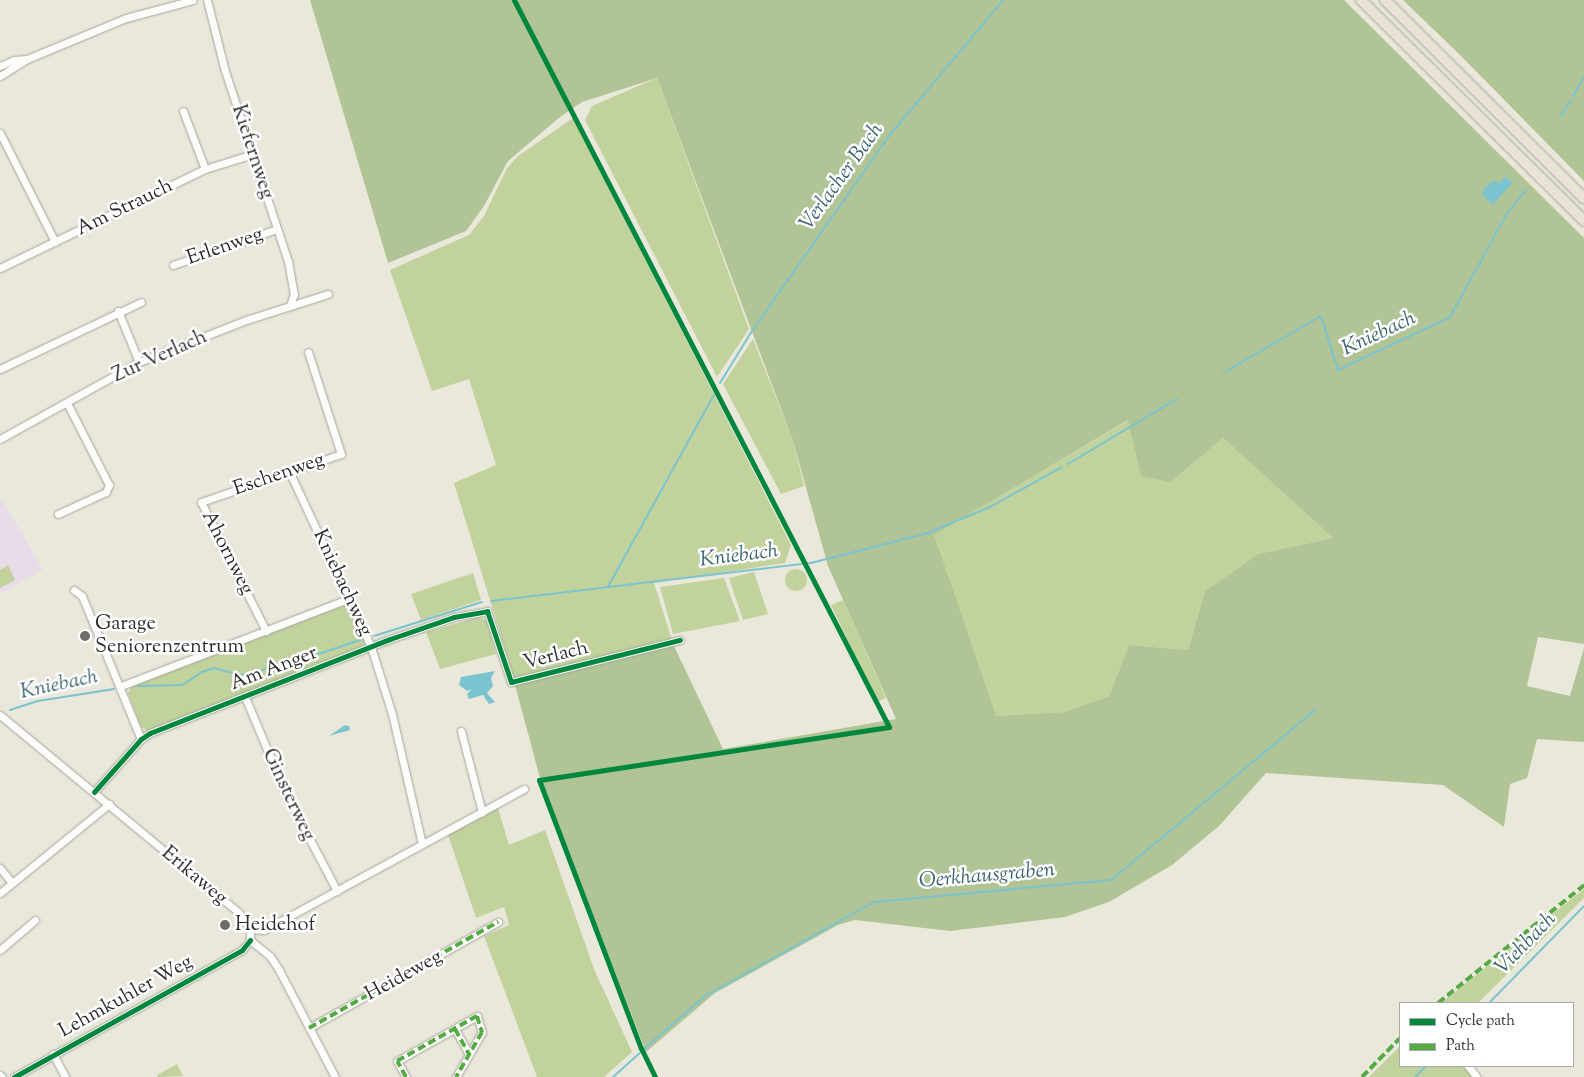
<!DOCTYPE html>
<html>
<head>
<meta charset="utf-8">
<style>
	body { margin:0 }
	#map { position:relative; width:1584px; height:1077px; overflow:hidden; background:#eae8db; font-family:"Sorts Mill Goudy",serif }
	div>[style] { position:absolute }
	.built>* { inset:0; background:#e7dce8 }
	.green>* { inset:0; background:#c1d29c }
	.round { border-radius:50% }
	.forest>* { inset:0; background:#b0c495 }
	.water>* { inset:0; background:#7bc4cf }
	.stream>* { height:2px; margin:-1px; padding:0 1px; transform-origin:1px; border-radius:1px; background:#7bc4cf }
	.roads { filter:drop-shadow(0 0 1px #a5a49c) drop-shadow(0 0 1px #a5a49c) }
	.minor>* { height:7px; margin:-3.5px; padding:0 3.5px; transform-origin:3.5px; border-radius:3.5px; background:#fcfcfa }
	.highway>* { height:10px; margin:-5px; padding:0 5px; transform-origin:5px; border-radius:5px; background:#e9e2d6 }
	.quiet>* { height:4px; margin-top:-2px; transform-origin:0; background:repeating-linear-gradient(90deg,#54ab44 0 8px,transparent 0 12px) }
	.cycleway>* { height:5px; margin:-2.5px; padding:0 2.5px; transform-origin:2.5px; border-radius:2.5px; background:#00873e }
	.dots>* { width:14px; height:14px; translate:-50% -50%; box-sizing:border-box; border:2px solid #fff; border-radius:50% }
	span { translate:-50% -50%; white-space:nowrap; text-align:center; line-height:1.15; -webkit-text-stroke:5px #fff; paint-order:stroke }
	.street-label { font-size:20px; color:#2b2b2b }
	.poi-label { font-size:20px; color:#2b2b2b }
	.left { translate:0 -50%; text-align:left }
	.water-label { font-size:21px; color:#38626b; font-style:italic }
	.legend { position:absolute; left:1399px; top:1002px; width:175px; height:65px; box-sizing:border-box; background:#fff; border:1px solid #aaa; margin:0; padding:6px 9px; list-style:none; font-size:15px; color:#2b2b2b }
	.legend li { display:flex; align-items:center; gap:10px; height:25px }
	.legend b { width:25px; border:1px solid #aaa }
</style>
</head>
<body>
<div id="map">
	<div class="built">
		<i style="clip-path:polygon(2px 499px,43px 570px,0 594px,0 500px)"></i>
	</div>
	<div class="green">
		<i style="clip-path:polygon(657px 78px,749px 329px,717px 377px,585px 120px,592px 106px)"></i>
		<i style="clip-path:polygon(573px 118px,791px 545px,785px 563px,654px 583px,672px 640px,514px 678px,454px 483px,496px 465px,469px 379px,432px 391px,390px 270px,469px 235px,484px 216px,507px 168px,518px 156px)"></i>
		<i style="clip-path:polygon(753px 339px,793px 441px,804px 486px,781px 494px,723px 384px)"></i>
		<i style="clip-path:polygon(1129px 420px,1171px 482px,1223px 438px,1333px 538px,1258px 554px,1205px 591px,1188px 650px,1129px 645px,1109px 696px,1064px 712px,995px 716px,933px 535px)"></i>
		<i style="clip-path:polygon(8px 565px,15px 580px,0 588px,0 570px)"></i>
		<i class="round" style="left:785px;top:569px;width:22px;height:22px"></i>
		<i style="clip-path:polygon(754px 572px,768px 614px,743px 620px,729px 578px)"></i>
		<i style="clip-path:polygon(473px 573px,481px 600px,421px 620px,411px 594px)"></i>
		<i style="clip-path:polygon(724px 578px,740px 621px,673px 634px,660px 587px)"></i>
		<i style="clip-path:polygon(843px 600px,886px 698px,877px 702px,831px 605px)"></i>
		<i style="clip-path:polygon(349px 603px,365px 641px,363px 646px,148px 731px,141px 727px,128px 693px,133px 684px)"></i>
		<i style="clip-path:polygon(480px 617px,487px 621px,496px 654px,440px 669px,426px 632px)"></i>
		<i style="clip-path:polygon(498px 808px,509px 845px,545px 830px,594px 969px,632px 1052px,604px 1077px,537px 1077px,484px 936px,509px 925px,504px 907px,476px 918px,448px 835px)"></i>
		<i style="clip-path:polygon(1584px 889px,1584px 898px,1478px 1003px,1441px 1003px)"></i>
		<i style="clip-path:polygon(1400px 1046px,1400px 1066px,1464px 1066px,1474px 1077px,1369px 1077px)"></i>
		<i style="clip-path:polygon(177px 1064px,183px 1076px,157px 1077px,157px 1075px)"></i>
	</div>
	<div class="forest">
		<i style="clip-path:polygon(evenodd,310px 0,1344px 0,1584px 238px,1584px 644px,1538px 637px,1527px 686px,1570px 696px,1584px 648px,1584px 742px,1537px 739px,1527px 778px,1510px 784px,1504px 827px,1443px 785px,1266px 773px,1219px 826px,1172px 865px,1109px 902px,1065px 917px,950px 931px,855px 920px,838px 925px,715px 993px,646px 1052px,540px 778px,515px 685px,674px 646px,723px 749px,896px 719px,828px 566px,793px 441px,657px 78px,582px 102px,560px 117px,508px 161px,484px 206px,466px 231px,388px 263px,310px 0,1128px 420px,1141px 476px,1171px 482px,1223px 438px,1333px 538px,1258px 554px,1205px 591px,1188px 650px,1129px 645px,1109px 696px,1064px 712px,996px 716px,934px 535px,1128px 420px)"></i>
		<i style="clip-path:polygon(1403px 0,1584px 0,1584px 181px,1460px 55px)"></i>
	</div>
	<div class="water">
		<i style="clip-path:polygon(1505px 177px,1513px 182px,1493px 205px,1482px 194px,1485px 187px,1495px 180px,1499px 183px)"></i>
		<i style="clip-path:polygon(495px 671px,491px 678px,493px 686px,487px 693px,495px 702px,489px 704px,483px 695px,469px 699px,467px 694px,472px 689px,467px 691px,459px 685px,461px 677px)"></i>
		<i style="clip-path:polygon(345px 725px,349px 726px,350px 730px,329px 736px)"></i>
	</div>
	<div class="stream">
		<i style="left:1573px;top:96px;width:22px;rotate:-60deg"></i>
		<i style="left:1561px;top:116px;width:19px;rotate:-58deg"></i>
		<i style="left:1223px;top:373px;width:113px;rotate:-30.2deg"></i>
		<i style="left:1321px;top:316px;width:57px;rotate:72.5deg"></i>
		<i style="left:1338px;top:370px;width:124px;rotate:-25.3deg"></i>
		<i style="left:1450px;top:317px;width:116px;rotate:-61.2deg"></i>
		<i style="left:1506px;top:215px;width:33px;rotate:-52deg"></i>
		<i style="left:720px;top:383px;width:61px;rotate:-58.4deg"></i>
		<i style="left:752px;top:331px;width:238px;rotate:-54.9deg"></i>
		<i style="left:889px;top:136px;width:177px;rotate:-50deg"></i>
		<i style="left:1068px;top:464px;width:127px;rotate:-30.8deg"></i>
		<i style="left:609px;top:585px;width:217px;rotate:-61.1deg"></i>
		<i style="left:491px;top:601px;width:322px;rotate:-6.8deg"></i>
		<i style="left:811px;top:563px;width:121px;rotate:-14.4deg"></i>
		<i style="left:928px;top:533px;width:67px;rotate:-22.8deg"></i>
		<i style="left:990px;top:507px;width:82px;rotate:-29.1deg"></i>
		<i style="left:374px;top:636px;width:113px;rotate:-17.5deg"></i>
		<i style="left:138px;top:686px;width:44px;rotate:-1.3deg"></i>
		<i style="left:182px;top:685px;width:24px;rotate:-33deg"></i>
		<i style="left:202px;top:672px;width:13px;rotate:-18deg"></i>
		<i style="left:214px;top:668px;width:27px;rotate:15deg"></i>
		<i style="left:240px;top:675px;width:18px;rotate:-6deg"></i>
		<i style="left:258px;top:673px;width:15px;rotate:-32deg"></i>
		<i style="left:271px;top:665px;width:37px;rotate:-11deg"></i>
		<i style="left:307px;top:658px;width:56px;rotate:-18.8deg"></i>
		<i style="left:10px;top:710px;width:29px;rotate:-18deg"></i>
		<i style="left:38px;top:701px;width:77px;rotate:-9deg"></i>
		<i style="left:1489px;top:1003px;width:136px;rotate:-45.6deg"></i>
		<i style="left:644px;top:1049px;width:81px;rotate:-41deg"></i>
		<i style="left:705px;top:996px;width:193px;rotate:-29.1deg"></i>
		<i style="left:874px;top:902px;width:238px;rotate:-5.3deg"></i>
		<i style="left:1111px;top:880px;width:266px;rotate:-39.8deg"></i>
		<i style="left:613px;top:1077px;width:36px;rotate:-42deg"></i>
		<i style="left:1415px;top:1077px;width:16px;rotate:-45deg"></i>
	</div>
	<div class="roads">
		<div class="minor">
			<i style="left:207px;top:0;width:73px;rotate:75.8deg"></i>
			<i style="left:225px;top:71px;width:200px;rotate:71.7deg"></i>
			<i style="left:288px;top:261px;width:34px;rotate:80deg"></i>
			<i style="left:294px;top:294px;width:12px;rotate:110deg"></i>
			<i style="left:27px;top:59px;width:107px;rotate:-22.5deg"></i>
			<i style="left:126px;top:18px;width:69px;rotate:-15deg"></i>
			<i style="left:0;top:66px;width:15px;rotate:-23deg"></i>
			<i style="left:14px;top:60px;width:13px;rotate:-4deg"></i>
			<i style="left:27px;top:59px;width:32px;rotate:148deg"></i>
			<i style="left:183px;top:111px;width:62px;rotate:69.2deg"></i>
			<i style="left:0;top:133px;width:122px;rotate:63.2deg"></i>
			<i style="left:173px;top:265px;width:110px;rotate:-19.1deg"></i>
			<i style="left:0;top:268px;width:228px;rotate:-25.8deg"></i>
			<i style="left:205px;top:169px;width:50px;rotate:-17.4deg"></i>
			<i style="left:118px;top:311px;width:55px;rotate:67.6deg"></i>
			<i style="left:0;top:369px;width:156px;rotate:-25.4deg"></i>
			<i style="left:0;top:439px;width:159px;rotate:-29deg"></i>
			<i style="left:139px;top:362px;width:115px;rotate:-21.4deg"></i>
			<i style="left:246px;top:320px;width:86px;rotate:-17.6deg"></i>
			<i style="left:289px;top:471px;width:194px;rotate:65deg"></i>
			<i style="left:371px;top:647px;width:70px;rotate:72.6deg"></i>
			<i style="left:392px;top:714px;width:133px;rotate:77deg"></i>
			<i style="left:58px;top:514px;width:53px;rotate:-24.6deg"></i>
			<i style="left:106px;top:492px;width:8px;rotate:-67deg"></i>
			<i style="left:109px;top:485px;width:92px;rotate:-117.1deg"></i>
			<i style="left:74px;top:590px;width:10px;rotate:37deg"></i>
			<i style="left:82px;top:596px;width:155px;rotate:67.6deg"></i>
			<i style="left:266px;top:631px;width:144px;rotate:-116.7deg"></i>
			<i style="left:201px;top:502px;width:148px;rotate:-18.9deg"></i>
			<i style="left:341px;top:454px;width:107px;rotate:-107.9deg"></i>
			<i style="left:121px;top:686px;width:245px;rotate:-21deg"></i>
			<i style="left:245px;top:697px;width:103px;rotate:67.2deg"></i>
			<i style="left:285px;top:792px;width:112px;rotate:62.3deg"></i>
			<i style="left:0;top:715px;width:310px;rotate:39.6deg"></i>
			<i style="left:239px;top:913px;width:19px;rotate:55deg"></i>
			<i style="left:250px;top:929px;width:11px;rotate:90deg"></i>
			<i style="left:461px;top:731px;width:84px;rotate:75.5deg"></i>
			<i style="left:94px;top:792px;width:71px;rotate:-48.4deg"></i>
			<i style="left:141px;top:739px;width:11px;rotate:-34deg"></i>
			<i style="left:150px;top:733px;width:258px;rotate:-21.4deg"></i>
			<i style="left:390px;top:639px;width:68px;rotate:-19deg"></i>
			<i style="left:454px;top:617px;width:34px;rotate:-10deg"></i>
			<i style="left:487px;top:611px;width:75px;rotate:71.3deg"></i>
			<i style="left:511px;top:682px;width:174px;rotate:-14deg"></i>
			<i style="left:0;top:868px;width:19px;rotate:51deg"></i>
			<i style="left:0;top:893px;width:141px;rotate:-39.2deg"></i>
			<i style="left:250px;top:929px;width:14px;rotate:4deg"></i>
			<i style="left:264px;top:930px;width:296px;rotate:-28.5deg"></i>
			<i style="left:250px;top:940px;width:26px;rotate:39deg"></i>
			<i style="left:270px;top:956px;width:17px;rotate:57deg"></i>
			<i style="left:279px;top:970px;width:121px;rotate:62.4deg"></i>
			<i style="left:0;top:950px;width:46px;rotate:-40.6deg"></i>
			<i style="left:309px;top:1028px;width:217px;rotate:-29.3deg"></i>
			<i style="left:455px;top:1029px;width:29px;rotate:61deg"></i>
			<i style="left:53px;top:1054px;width:26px;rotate:62deg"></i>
			<i style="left:1468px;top:1066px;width:14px;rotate:51deg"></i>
			<i style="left:0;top:1075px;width:3px;rotate:45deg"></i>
			<i style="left:14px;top:1077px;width:261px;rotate:-29.1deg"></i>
			<i style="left:242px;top:950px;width:13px;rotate:-51deg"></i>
			<i style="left:406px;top:1077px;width:18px;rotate:-119deg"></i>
			<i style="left:397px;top:1061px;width:92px;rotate:-29.4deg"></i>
			<i style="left:477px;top:1016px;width:17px;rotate:73deg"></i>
			<i style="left:482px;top:1032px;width:52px;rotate:120deg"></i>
		</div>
		<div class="highway">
			<i style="left:1361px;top:0;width:314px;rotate:44.7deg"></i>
			<i style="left:1385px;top:0;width:281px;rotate:44.9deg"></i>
		</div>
	</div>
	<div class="quiet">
		<i style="left:1438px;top:1003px;width:188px;rotate:-38.9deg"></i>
		<i style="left:309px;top:1028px;width:217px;rotate:-29.3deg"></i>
		<i style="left:455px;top:1029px;width:29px;rotate:61deg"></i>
		<i style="left:406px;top:1077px;width:18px;rotate:-119deg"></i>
		<i style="left:397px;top:1061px;width:92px;rotate:-29.4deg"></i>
		<i style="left:477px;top:1016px;width:17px;rotate:73deg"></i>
		<i style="left:482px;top:1032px;width:52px;rotate:120deg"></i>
		<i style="left:1362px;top:1077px;width:54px;rotate:-45.7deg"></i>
	</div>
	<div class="cycleway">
		<i style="left:514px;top:0;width:818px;rotate:62.71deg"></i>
		<i style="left:889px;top:727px;width:354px;rotate:171.4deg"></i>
		<i style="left:539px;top:780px;width:287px;rotate:69.2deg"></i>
		<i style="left:641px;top:1048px;width:32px;rotate:64deg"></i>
		<i style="left:94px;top:792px;width:71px;rotate:-48.4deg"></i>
		<i style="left:141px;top:739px;width:11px;rotate:-34deg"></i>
		<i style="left:150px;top:733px;width:258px;rotate:-21.4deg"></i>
		<i style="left:390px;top:639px;width:68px;rotate:-19deg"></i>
		<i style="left:454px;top:617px;width:34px;rotate:-10deg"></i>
		<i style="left:487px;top:611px;width:75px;rotate:71.3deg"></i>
		<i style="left:511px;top:682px;width:174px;rotate:-14deg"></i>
		<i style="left:14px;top:1077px;width:261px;rotate:-29.1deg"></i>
		<i style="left:242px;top:950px;width:13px;rotate:-51deg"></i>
	</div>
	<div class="dots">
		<i style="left:85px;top:636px;background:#6e6d69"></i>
		<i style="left:225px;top:925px;background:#6e6d69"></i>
	</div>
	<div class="street-label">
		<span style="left:252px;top:152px;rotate:72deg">Kiefernweg</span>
		<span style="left:125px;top:208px;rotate:-26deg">Am Strauch</span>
		<span style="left:225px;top:247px;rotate:-19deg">Erlenweg</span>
		<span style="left:160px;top:357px;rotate:-24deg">Zur Verlach</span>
		<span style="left:279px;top:475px;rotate:-19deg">Eschenweg</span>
		<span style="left:227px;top:553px;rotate:63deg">Ahornweg</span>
		<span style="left:342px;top:583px;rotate:65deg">Kniebachweg</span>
		<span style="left:556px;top:656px;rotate:-14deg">Verlach</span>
		<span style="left:274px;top:669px;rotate:-21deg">Am Anger</span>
		<span style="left:288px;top:795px;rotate:65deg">Ginsterweg</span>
		<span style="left:194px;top:876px;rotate:40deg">Erikaweg</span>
		<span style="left:404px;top:976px;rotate:-29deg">Heideweg</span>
		<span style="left:126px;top:997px;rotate:-29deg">Lehmkuhler Weg</span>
	</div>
	<div class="poi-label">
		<span class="left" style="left:95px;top:636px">Garage<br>Seniorenzentrum</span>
		<span class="left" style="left:235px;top:925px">Heidehof</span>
	</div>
	<div class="water-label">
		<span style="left:842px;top:177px;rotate:-54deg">Verlacher Bach</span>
		<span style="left:1379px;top:334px;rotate:-25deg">Kniebach</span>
		<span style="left:739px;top:556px;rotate:-7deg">Kniebach</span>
		<span style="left:59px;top:685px;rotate:-12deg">Kniebach</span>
		<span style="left:987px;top:876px;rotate:-5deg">Oerkhausgraben</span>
		<span style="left:1526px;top:944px;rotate:-46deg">Viehbach</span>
	</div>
	<ul class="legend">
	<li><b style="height:6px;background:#00873e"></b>Cycle path</li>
	<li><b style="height:6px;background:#54ab44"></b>Path</li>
	</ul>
</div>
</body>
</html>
